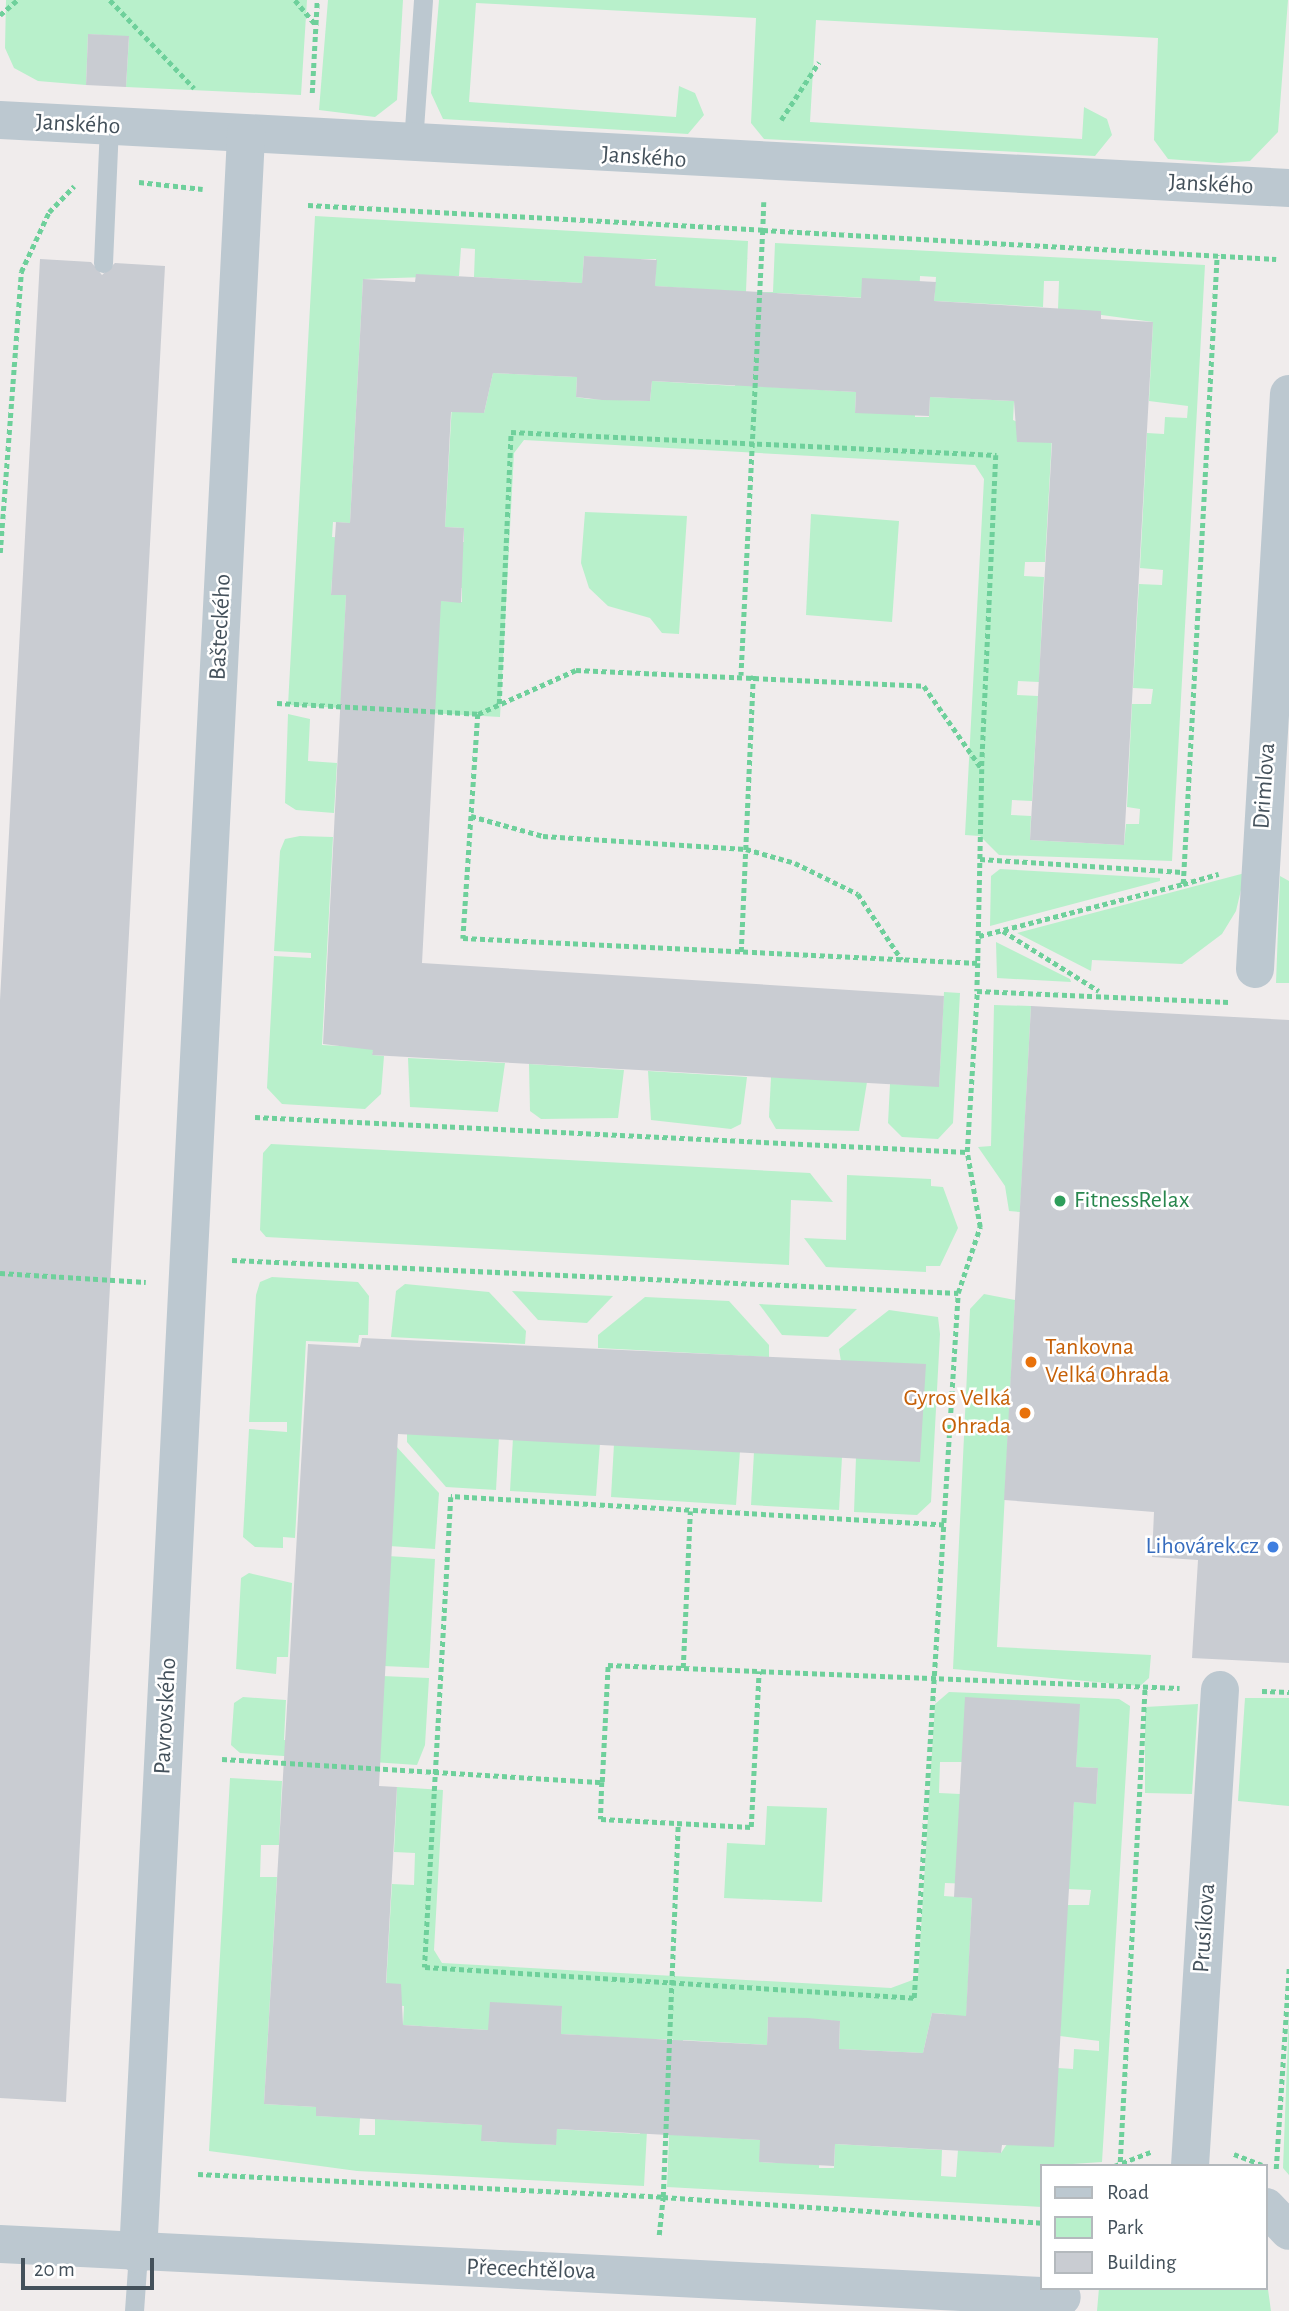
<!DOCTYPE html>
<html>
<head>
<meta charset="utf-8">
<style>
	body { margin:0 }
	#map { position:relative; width:1289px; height:2311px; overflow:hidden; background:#f0ecec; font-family:"Alegreya Sans",sans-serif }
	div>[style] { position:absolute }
	.green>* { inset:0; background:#b8f0cb }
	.building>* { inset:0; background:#c9ccd2 }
	.path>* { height:4.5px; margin-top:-2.25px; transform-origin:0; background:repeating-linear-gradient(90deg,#6ed09b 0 5px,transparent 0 8.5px) }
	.service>* { height:19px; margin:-9.5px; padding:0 9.5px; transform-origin:9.5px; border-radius:9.5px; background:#bcc8d0 }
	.minor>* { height:38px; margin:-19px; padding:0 19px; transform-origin:19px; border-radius:19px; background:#bcc8d0 }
	.dots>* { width:19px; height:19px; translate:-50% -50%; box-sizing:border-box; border:4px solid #fff; border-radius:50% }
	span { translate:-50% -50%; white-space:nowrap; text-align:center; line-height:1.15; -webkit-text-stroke:5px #fff; paint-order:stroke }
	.street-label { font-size:24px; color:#44515b }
	.leisure-label { font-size:24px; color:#27864d }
	.left { translate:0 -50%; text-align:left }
	.food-label { font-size:24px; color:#c56008 }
	.right { translate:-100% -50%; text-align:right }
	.shop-label { font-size:24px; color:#366cbe }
	.legend { position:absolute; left:1040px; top:2164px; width:228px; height:126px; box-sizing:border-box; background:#fff; border:2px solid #b4b9bd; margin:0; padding:9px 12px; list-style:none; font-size:21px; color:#44515b }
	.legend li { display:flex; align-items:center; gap:14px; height:35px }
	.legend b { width:35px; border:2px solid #b4b9bd }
	.scale { position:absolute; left:21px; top:2258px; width:133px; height:32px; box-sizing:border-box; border:4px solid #44515b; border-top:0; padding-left:9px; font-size:21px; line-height:24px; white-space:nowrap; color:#44515b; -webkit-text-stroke:5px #fff; paint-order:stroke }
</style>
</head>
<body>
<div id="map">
	<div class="green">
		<i style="clip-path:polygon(6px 0,307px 0,301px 95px,126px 87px,129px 37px,88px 34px,86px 85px,38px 81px,14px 68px,5px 48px)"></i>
		<i style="clip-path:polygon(328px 0,403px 0,397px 100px,375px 117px,319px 110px)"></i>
		<i style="clip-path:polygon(439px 0,1288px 0,1278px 132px,1250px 161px,1220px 163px,1168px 159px,1154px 140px,1158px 38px,816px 20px,810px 122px,1082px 139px,1084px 107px,1107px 119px,1112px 135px,1095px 156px,764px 139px,751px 123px,756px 18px,476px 3px,469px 102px,676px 117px,679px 86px,695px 93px,704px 115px,688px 134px,443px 119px,431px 93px)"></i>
		<i style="clip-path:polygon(evenodd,315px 216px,748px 241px,746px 292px,773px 292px,775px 243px,1205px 265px,1172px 861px,999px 855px,980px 836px,965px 835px,984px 479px,975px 465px,524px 440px,514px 453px,500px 717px,288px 705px,315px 216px,461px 248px,475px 249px,474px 277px,582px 283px,584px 256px,599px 257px,640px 286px,641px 259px,656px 259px,655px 286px,740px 292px,735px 386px,652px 381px,650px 401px,589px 399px,576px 397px,577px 377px,493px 373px,484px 413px,452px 404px,445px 527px,464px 528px,464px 542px,444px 541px,442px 587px,462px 588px,462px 602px,441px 601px,342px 680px,346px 595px,331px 594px,332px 579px,347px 581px,349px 538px,332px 537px,333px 522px,350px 523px,363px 279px,459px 276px,461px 248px,315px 216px,920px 276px,936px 277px,934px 301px,1043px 307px,1044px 281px,1059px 281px,1058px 309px,1153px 322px,1149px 401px,1188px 406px,1187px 418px,1165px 417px,1164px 434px,1147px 433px,1140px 568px,1163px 570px,1162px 585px,1139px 584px,1133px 688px,1153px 689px,1151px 704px,1132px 704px,1127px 807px,1140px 809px,1139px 824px,1126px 824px,1124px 845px,1030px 840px,1031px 816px,1011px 815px,1012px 800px,1032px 801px,1038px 696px,1017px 695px,1018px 681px,1039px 682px,1044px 577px,1024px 576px,1025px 562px,1045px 562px,1052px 437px,1013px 420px,1014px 401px,930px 397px,929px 417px,915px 417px,916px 396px,855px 413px,856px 392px,772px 387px,777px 293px,919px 301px,920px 276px)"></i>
		<i style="clip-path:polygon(585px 512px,687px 516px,679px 634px,662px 633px,650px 618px,608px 606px,589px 588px,581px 563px)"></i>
		<i style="clip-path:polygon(811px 514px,899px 521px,892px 622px,806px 615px)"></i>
		<i style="clip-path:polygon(288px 714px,310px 719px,308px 761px,337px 763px,334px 813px,296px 810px,285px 803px)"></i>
		<i style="clip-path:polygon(300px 836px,333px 837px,322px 1045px,374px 1048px,372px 1055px,384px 1056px,381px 1094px,365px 1109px,282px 1104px,267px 1088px,274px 956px,311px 958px,311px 953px,274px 951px,280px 851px,285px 839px)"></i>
		<i style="clip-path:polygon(1000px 869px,1160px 878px,1160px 881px,990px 926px,991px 876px)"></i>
		<i style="clip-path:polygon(1245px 873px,1236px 911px,1222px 934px,1182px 964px,1092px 960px,1091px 971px,1017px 933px)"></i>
		<i style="clip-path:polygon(1280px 876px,1289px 881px,1289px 983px,1276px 983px)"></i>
		<i style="clip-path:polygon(996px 942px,1070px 979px,1071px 982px,997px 978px)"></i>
		<i style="clip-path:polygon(944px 992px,960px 993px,953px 1123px,938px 1139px,902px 1137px,888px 1123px,890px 1084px,939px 1086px)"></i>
		<i style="clip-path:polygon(994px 1005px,1031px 1006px,1020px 1212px,1009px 1211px,1005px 1186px,978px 1147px,991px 1146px)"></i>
		<i style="clip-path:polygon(408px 1058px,505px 1063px,498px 1112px,410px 1107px)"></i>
		<i style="clip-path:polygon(529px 1064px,624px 1070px,618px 1118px,541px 1119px,530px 1111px)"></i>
		<i style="clip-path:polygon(648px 1071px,747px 1077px,741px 1124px,731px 1129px,651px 1120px)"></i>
		<i style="clip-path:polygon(771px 1077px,867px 1082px,859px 1131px,776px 1129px,769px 1117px)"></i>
		<i style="clip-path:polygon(271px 1144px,810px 1173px,833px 1202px,791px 1200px,789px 1265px,266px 1237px,260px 1230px,263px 1153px)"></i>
		<i style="clip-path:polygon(847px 1175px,931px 1179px,931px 1186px,943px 1187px,958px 1228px,940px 1266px,926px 1266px,926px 1272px,826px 1267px,804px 1238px,846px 1240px)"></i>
		<i style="clip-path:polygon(272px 1277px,358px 1282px,369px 1296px,368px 1335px,359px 1335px,358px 1343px,306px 1341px,295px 1538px,283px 1537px,283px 1548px,255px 1547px,243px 1537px,249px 1429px,287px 1432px,287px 1422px,249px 1422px,256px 1295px,260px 1282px)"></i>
		<i style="clip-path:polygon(405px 1284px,489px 1292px,526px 1331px,525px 1344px,391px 1337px,396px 1291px)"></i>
		<i style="clip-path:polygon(512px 1291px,613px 1296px,587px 1323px,538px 1320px)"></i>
		<i style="clip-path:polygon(984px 1294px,1015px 1300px,997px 1647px,1151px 1655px,1149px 1678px,1140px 1686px,953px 1669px,970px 1309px)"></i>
		<i style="clip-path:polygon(645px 1297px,729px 1301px,769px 1345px,769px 1357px,598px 1348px,598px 1335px)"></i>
		<i style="clip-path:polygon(759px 1304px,857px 1309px,828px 1337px,782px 1335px)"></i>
		<i style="clip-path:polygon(889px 1310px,938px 1317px,940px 1334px,931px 1502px,917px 1515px,854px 1512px,856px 1457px,839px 1349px)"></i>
		<i style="clip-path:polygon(407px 1432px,499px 1437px,496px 1490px,446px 1487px,407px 1442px)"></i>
		<i style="clip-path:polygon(513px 1438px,600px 1443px,596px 1496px,510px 1491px)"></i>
		<i style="clip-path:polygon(614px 1444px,740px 1451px,736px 1505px,611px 1497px)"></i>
		<i style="clip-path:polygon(395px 1445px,439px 1493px,435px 1549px,389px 1546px)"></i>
		<i style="clip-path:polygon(754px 1452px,842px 1457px,839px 1510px,751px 1505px)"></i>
		<i style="clip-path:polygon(388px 1556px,435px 1559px,429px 1668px,383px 1666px)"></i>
		<i style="clip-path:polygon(249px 1573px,292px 1583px,288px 1657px,277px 1657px,276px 1674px,236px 1669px,241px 1578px)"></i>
		<i style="clip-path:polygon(382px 1676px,429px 1678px,425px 1745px,417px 1765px,240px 1753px,231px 1745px,234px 1703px,243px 1697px,286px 1700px,284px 1740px,378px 1745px)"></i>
		<i style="clip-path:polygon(evenodd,949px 1692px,1119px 1699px,1130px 1706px,1102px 2162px,1042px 2166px,1042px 2207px,667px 2187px,673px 2039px,652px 2039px,644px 2186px,357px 2171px,209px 2151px,230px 1778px,282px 1781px,279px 1845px,261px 1845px,260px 1877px,277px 1877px,264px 2104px,316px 2107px,316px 2116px,360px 2118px,359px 2135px,375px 2135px,375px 2119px,482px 2125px,482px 2141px,497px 2142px,498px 2126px,541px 2128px,540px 2144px,555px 2145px,557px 2129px,640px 2134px,645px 2039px,561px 2034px,562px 2006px,488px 2030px,403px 2025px,404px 2006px,385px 2004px,392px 1884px,414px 1885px,415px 1853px,394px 1852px,397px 1787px,443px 1790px,434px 1950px,442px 1963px,891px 1988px,918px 1978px,935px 1704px,949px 1692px,1079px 1704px,1076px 1767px,1098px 1768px,1096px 1803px,1074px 1802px,1068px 1889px,1091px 1890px,1089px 1905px,1067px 1905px,1060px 2036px,1099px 2041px,1099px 2051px,1074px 2049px,1073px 2069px,1058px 2068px,1001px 2153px,958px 2150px,956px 2177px,941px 2176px,942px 2150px,835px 2144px,834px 2168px,819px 2168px,820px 2143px,775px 2163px,760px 2162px,760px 2140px,677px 2135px,683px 2040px,767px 2045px,768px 2017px,827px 2020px,840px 2022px,839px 2049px,923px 2053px,932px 2013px,946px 2014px,945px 2035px,966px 2023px,972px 1898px,944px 1896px,945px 1883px,973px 1884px,960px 1794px,939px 1793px,940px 1762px,962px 1762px,1079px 1704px)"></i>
		<i style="clip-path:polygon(1245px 1698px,1289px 1698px,1289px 1806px,1238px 1801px)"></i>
		<i style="clip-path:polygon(1198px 1704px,1192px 1794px,1145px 1793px,1145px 1707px)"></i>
		<i style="clip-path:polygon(767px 1806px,827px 1808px,822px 1902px,724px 1898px,727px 1843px,765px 1845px)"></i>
		<i style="clip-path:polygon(1289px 2012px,1289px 2175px,1283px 2168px)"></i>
		<i style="clip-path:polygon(1266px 2275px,1271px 2311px,1097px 2311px,1099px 2288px,1266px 2288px)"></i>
	</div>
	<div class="building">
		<i style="clip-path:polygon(88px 34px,129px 36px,126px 87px,86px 85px)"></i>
		<i style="clip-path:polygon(584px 256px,657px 260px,655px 286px,861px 298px,862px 278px,936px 282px,934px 301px,1101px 311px,1101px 319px,1153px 322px,1124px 845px,1030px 840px,1052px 443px,1017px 442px,1014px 401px,930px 397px,929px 416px,855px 413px,856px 392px,652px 381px,650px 401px,602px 400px,576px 397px,577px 377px,493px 373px,484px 413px,451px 412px,445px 527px,464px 528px,461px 603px,441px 601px,422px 963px,944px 996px,939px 1087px,372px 1055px,373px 1050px,323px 1044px,346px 595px,331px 595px,336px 522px,350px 523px,363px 279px,415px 282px,416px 274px,582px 283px)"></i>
		<i style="clip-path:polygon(40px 259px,91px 262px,102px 275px,115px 263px,165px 266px,66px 2102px,0 2098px,0 1000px)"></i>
		<i style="clip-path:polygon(1031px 1006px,1289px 1020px,1289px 1663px,1192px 1658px,1198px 1560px,1152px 1557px,1154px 1512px,1004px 1500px)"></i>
		<i style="clip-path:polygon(362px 1338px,926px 1364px,920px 1462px,398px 1434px,379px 1786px,397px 1787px,386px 1983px,401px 1984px,403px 2025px,488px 2030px,490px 2002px,562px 2006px,561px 2034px,767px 2045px,768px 2017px,808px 2018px,840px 2021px,839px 2049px,923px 2053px,932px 2013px,966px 2016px,972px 1898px,954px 1897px,965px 1697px,1080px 1704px,1076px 1767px,1098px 1768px,1096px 1804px,1074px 1802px,1054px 2147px,1002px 2145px,1001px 2153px,835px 2144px,834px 2166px,759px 2162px,760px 2140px,557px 2129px,556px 2145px,481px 2141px,482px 2125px,316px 2116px,316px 2107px,264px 2104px,308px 1344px,360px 1347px)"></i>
	</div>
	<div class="path">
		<i style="left:110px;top:0;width:122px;rotate:46.3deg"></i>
		<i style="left:295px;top:0;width:31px;rotate:50deg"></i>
		<i style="left:0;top:15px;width:23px;rotate:-41deg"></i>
		<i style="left:312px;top:93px;width:93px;rotate:-86.9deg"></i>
		<i style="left:781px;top:120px;width:69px;rotate:-56.8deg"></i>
		<i style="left:139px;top:182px;width:64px;rotate:6.2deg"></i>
		<i style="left:764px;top:202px;width:28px;rotate:92deg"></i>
		<i style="left:763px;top:230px;width:514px;rotate:3.24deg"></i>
		<i style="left:308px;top:205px;width:456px;rotate:3.1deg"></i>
		<i style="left:763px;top:230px;width:446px;rotate:92.8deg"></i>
		<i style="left:0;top:553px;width:282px;rotate:-85.7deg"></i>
		<i style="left:21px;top:272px;width:66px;rotate:-65deg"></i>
		<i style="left:49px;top:212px;width:36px;rotate:-46deg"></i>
		<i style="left:277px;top:703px;width:201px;rotate:3.1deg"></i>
		<i style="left:478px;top:714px;width:107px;rotate:-24.2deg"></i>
		<i style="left:576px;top:670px;width:348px;rotate:2.6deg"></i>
		<i style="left:924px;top:686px;width:101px;rotate:55.1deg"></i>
		<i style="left:982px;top:769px;width:194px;rotate:91.2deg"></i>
		<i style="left:499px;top:704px;width:272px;rotate:-87.5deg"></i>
		<i style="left:511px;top:432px;width:486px;rotate:2.7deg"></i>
		<i style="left:996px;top:455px;width:314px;rotate:92.6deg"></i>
		<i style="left:478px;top:714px;width:225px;rotate:93.8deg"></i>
		<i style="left:463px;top:938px;width:516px;rotate:2.78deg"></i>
		<i style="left:978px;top:963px;width:28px;rotate:92deg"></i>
		<i style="left:471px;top:816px;width:75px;rotate:15.5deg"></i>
		<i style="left:543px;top:836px;width:203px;rotate:3.7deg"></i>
		<i style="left:746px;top:849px;width:51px;rotate:15.9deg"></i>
		<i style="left:795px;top:863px;width:70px;rotate:26.2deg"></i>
		<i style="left:858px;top:894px;width:79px;rotate:56.3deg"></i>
		<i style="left:980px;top:859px;width:203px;rotate:3.7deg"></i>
		<i style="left:1183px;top:884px;width:37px;rotate:-16deg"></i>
		<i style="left:1003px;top:931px;width:113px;rotate:32deg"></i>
		<i style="left:979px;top:936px;width:211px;rotate:-14.3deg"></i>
		<i style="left:1183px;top:884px;width:630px;rotate:-86.91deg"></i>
		<i style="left:741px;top:952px;width:277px;rotate:-87.5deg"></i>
		<i style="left:255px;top:1117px;width:713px;rotate:2.81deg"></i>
		<i style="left:232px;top:1260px;width:727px;rotate:2.6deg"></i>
		<i style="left:0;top:1273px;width:146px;rotate:3.5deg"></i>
		<i style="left:944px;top:1525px;width:494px;rotate:-176.7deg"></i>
		<i style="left:451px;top:1497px;width:471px;rotate:93.2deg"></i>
		<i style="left:425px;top:1967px;width:490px;rotate:3.6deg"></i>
		<i style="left:914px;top:1998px;width:706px;rotate:-86.43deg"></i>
		<i style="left:958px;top:1293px;width:70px;rotate:-71.6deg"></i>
		<i style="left:980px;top:1227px;width:76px;rotate:-99.8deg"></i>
		<i style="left:967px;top:1152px;width:161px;rotate:-86.4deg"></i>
		<i style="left:977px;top:991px;width:252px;rotate:2.5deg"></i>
		<i style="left:683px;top:1668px;width:157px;rotate:-87.4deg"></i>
		<i style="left:1262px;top:1691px;width:27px;rotate:2deg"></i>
		<i style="left:222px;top:1759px;width:381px;rotate:3.5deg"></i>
		<i style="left:602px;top:1782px;width:117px;rotate:-87.1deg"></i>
		<i style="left:608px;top:1665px;width:572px;rotate:2.3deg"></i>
		<i style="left:602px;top:1782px;width:37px;rotate:92deg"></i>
		<i style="left:601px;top:1819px;width:150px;rotate:3.1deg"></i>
		<i style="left:751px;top:1827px;width:156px;rotate:-87.1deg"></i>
		<i style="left:1234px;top:2154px;width:30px;rotate:21deg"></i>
		<i style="left:1120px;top:2162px;width:476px;rotate:-87deg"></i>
		<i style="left:1114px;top:2166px;width:39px;rotate:-21deg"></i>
		<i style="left:1276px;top:2169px;width:202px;rotate:-86.3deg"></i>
		<i style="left:198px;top:2174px;width:466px;rotate:2.8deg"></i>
		<i style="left:663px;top:2197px;width:374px;rotate:-87.7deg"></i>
		<i style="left:659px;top:2235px;width:38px;rotate:-84deg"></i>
		<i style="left:663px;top:2197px;width:380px;rotate:3.9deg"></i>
	</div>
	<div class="service">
		<i style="left:413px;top:143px;width:143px;rotate:-86deg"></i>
		<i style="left:103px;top:263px;width:136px;rotate:-87.5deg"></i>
		<i style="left:134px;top:2311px;width:57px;rotate:-86deg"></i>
	</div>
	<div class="minor">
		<i style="left:0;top:120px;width:1291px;rotate:3.02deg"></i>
		<i style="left:1255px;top:969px;width:576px;rotate:-86.62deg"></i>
		<i style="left:1190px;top:2166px;width:477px;rotate:-86.4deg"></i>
		<i style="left:1266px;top:2207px;width:33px;rotate:46deg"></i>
		<i style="left:0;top:2244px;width:1063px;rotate:2.86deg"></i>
		<i style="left:138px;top:2254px;width:2123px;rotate:-87.08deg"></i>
	</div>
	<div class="dots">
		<i style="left:1060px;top:1201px;background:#2e9e5b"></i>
		<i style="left:1031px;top:1362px;background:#e8710a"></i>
		<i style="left:1025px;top:1413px;background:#e8710a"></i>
		<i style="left:1273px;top:1547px;background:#3f7fe0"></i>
	</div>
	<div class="street-label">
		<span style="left:78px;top:125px;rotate:3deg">Janského</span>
		<span style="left:644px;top:158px;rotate:4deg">Janského</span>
		<span style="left:1211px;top:185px;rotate:3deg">Janského</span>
		<span style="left:221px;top:627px;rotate:-87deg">Bašteckého</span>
		<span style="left:1265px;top:786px;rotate:-86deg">Drimlova</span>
		<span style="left:166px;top:1716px;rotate:-87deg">Pavrovského</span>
		<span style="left:1205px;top:1928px;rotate:-86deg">Prusíkova</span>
		<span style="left:531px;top:2270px;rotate:2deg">Přecechtělova</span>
	</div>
	<div class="leisure-label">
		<span class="left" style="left:1074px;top:1201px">FitnessRelax</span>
	</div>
	<div class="food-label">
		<span class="left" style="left:1045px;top:1362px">Tankovna<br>Velká Ohrada</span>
		<span class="right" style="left:1011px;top:1413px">Gyros Velká<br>Ohrada</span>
	</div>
	<div class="shop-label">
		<span class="right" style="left:1259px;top:1547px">Lihovárek.cz</span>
	</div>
	<ul class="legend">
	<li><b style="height:9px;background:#bcc8d0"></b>Road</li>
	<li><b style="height:19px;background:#b8f0cb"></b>Park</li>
	<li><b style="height:19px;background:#c9ccd2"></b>Building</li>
	</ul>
	<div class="scale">20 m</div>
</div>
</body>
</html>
